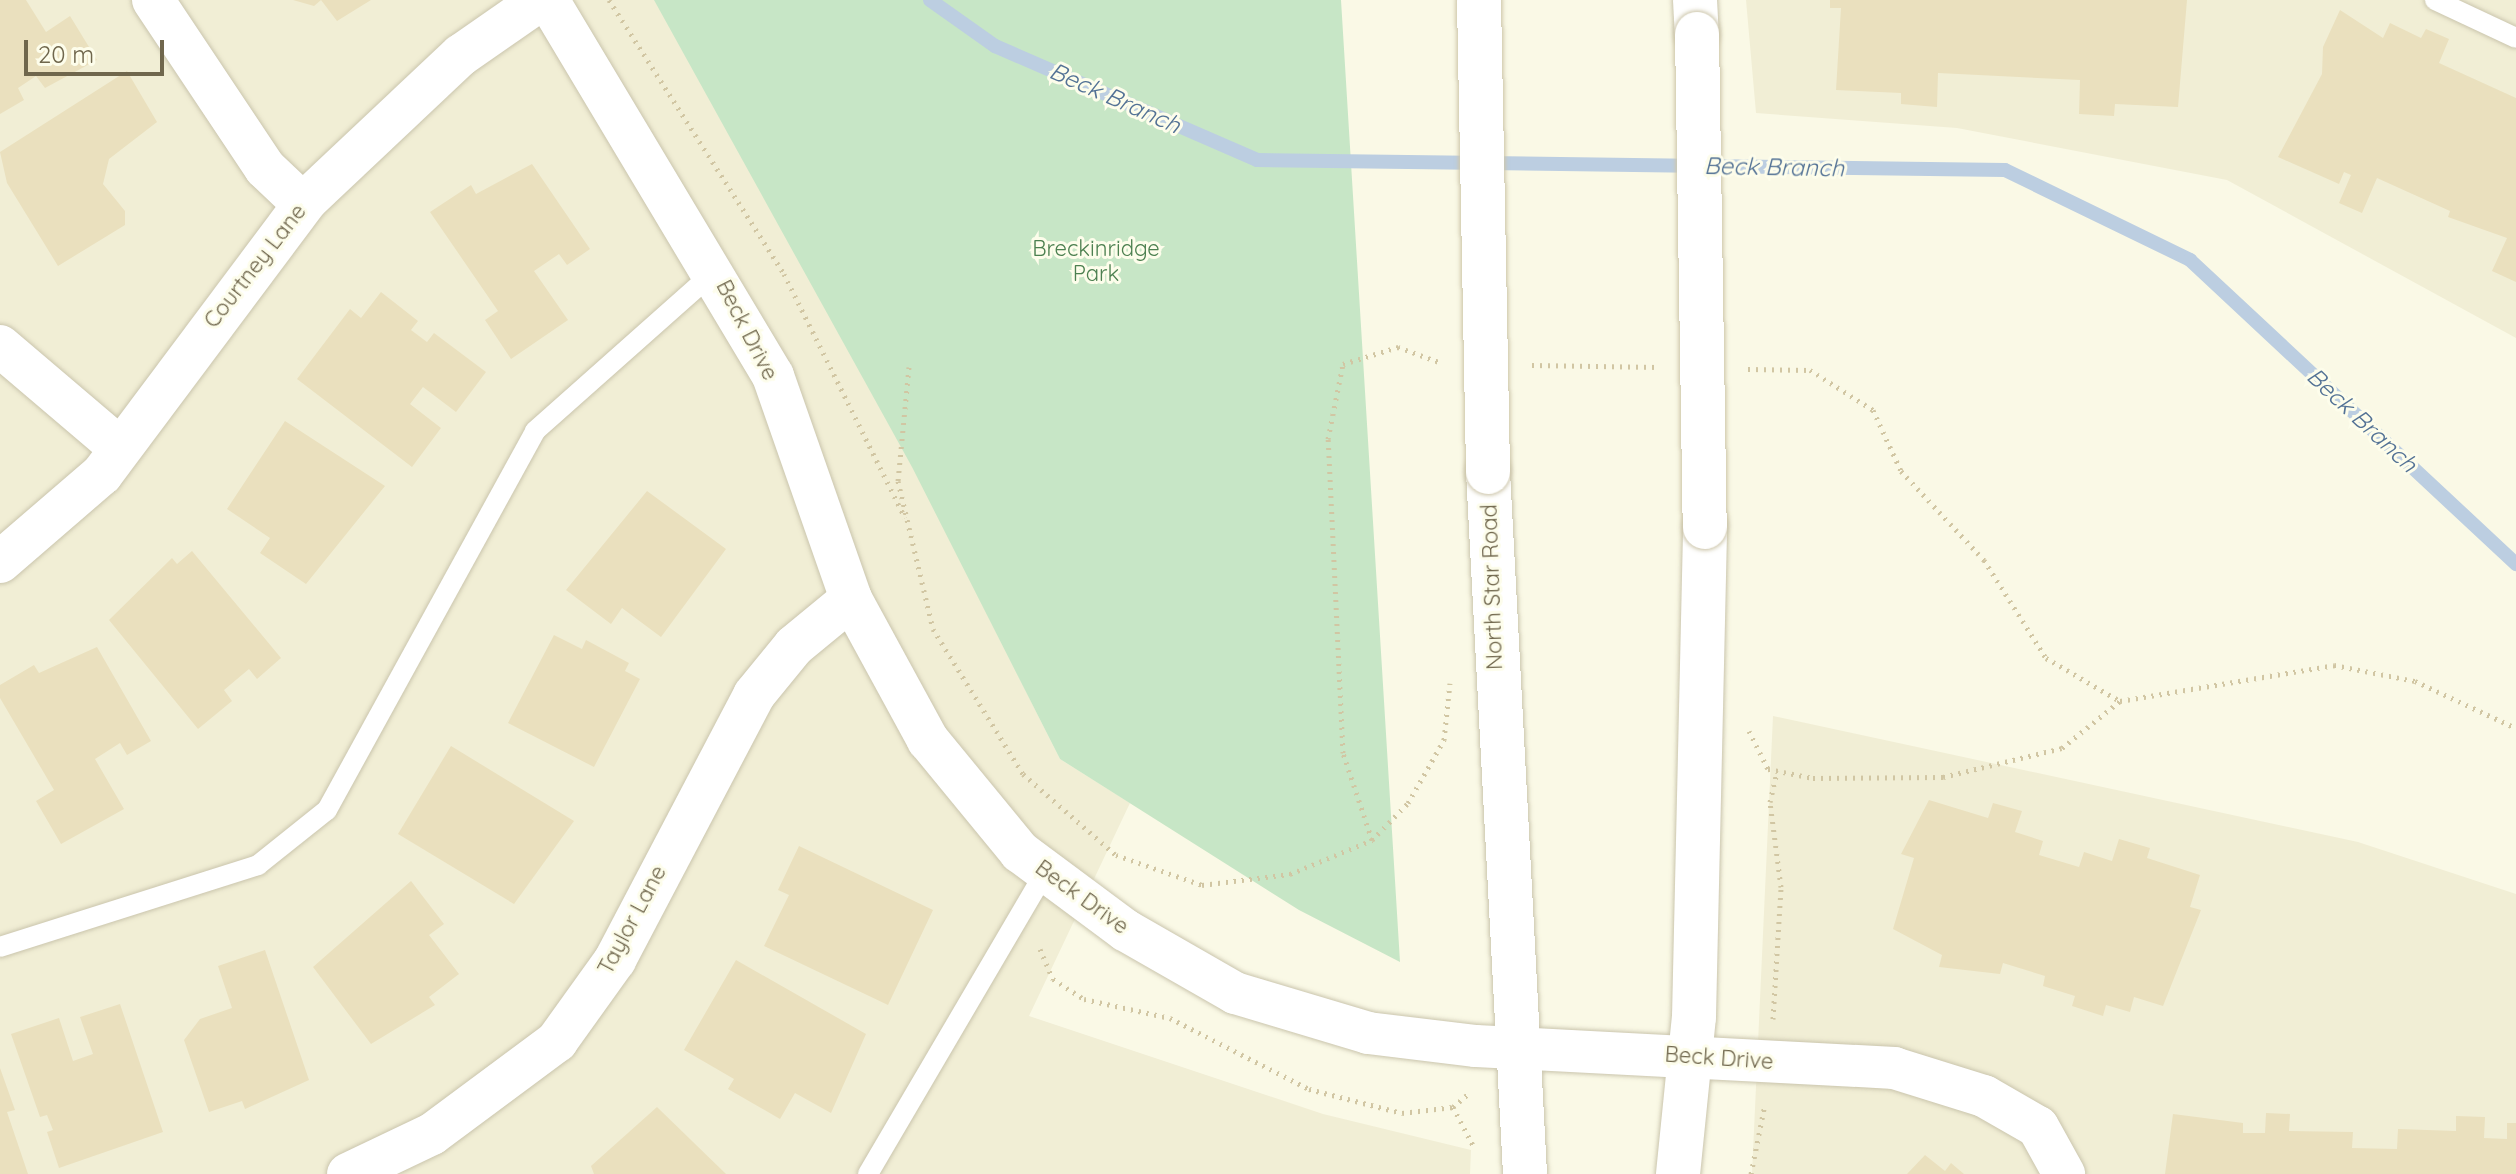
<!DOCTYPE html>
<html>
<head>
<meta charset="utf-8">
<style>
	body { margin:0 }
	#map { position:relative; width:2516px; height:1174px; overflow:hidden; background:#faf9e6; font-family:Quicksand,sans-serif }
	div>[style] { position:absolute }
	.residential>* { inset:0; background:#f1eed5 }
	.green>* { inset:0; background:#c7e6c6 }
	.stream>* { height:14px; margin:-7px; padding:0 7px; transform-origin:7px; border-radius:7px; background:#bccee1 }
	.building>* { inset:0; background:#eae0be }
	.path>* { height:5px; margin-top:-2.5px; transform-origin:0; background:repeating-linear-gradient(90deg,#d1c6a3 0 2px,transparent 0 8px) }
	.roads { filter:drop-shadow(0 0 2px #cac5ad) drop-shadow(0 0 2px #cac5ad) }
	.lane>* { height:20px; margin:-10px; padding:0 10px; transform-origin:10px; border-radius:10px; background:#fff }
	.street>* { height:42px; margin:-21px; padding:0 21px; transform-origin:21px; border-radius:21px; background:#fff }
	.secondary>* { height:44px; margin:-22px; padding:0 22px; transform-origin:22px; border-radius:22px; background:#fff }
	.bridges { filter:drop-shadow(0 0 2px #cdc6ab) drop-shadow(0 0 2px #cdc6ab) }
	.secondary-bridge>* { height:44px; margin:-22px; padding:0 22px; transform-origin:22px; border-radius:22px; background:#fff }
	span { translate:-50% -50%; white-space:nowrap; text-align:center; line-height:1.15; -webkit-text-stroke:6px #fdfdeb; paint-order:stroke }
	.park-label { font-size:22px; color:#4c8050 }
	.street-label { font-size:22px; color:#70674d }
	.water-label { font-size:24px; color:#537295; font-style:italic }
	.scale { position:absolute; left:24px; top:40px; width:140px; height:36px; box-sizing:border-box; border:4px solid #70674d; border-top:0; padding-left:10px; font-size:24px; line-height:28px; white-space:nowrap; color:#70674d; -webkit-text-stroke:6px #fdfdeb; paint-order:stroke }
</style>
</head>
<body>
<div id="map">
	<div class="residential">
		<i style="clip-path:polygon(0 0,657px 0,913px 467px,1060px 759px,1130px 803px,1029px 1016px,1323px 1114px,1471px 1150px,1470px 1174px,0 1174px)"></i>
		<i style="clip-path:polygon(1746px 0,2516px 0,2516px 338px,2227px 180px,1957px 128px,1756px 113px)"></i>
		<i style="clip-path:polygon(1773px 716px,2358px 842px,2516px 894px,2516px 1174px,1752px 1174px)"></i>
	</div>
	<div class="green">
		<i style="clip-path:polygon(654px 0,1341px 0,1400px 962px,1299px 910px,1060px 759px,912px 467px)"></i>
	</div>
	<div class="stream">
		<i style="left:930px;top:0;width:80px;rotate:35.3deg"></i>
		<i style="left:995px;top:46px;width:286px;rotate:23.5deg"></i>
		<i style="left:1257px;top:160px;width:748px;rotate:0.77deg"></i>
		<i style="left:2005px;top:170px;width:206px;rotate:25.9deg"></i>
		<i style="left:2190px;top:260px;width:446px;rotate:43deg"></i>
	</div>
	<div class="building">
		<i style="clip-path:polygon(0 0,26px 0,46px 32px,70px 16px,97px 60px,45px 88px,36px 76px,18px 88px,24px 100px,0 114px)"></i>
		<i style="clip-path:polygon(293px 0,371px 0,337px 21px,321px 0,314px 6px)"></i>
		<i style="clip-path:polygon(1830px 0,2187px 0,2178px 107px,2115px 104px,2114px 116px,2079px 114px,2080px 80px,1938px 73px,1937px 107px,1901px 104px,1901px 93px,1836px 90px,1841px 8px,1830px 8px)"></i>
		<i style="clip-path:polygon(2340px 10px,2383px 38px,2390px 23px,2421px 38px,2426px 29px,2449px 39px,2439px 63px,2516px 98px,2516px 282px,2492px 271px,2507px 238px,2448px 217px,2450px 211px,2377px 178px,2362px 213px,2339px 203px,2351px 175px,2344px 172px,2339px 184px,2278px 157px,2322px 74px,2323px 47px)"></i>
		<i style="clip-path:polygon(127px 71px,157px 122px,109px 159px,103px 184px,125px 211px,125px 225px,58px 266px,7px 183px,0 152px)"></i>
		<i style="clip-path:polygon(532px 164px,590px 249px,567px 265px,559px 254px,534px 271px,568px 320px,511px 359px,485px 320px,498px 311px,430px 212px,471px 185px,476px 194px)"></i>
		<i style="clip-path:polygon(381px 292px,418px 321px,411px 330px,427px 342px,434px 333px,486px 372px,456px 412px,423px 387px,410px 404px,441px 428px,412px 467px,297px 379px,350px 309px,361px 318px)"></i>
		<i style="clip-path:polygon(285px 421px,385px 486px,306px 584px,260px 553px,270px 538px,227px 509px)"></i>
		<i style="clip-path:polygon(647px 491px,726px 549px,661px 637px,622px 608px,611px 624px,566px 590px)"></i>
		<i style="clip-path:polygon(192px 551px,281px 658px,257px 679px,249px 669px,224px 690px,232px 701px,198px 729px,109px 620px,172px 558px,177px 564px)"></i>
		<i style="clip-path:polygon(554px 635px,582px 649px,586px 640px,629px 663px,625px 671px,640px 679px,594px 767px,508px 723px)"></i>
		<i style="clip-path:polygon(97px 647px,151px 741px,127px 755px,120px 743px,95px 759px,124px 809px,61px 844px,36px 801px,54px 790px,0 698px,0 685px,34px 665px,39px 673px)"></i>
		<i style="clip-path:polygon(451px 746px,574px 821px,514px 904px,398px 834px)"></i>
		<i style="clip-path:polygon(1929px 800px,1988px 818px,1993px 803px,2022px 811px,2015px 832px,2043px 841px,2039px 855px,2079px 867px,2084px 852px,2112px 861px,2119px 839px,2150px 848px,2147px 858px,2200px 875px,2190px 907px,2201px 910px,2163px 1006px,2134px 997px,2130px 1012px,2106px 1005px,2103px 1016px,2072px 1006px,2075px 996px,2043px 986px,2045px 976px,2003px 963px,2000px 974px,1939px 967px,1942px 955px,1893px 929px,1914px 858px,1901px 854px)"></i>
		<i style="clip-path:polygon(799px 846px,933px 910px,888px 1005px,764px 946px,789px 895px,778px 890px)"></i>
		<i style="clip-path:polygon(411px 881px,444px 924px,429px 935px,459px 974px,429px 997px,435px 1005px,371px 1044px,313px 967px)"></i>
		<i style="clip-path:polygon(265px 950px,309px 1080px,245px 1109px,242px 1101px,209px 1112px,184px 1040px,200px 1019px,232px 1008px,218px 966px)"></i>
		<i style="clip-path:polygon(736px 960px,866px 1034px,831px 1113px,795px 1093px,780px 1119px,728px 1089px,734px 1079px,684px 1050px)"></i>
		<i style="clip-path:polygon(120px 1004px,163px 1132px,59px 1168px,47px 1132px,53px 1130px,47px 1115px,40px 1117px,11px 1034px,59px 1018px,73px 1061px,93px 1054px,80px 1017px)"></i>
		<i style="clip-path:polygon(0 1068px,15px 1110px,7px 1112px,28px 1174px,0 1174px)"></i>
		<i style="clip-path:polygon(657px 1107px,726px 1174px,594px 1174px,591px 1166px)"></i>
		<i style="clip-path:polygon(2266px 1113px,2290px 1114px,2289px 1131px,2353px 1132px,2352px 1148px,2397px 1149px,2398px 1129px,2456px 1131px,2456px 1116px,2485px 1117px,2484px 1138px,2507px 1139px,2507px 1123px,2516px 1123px,2516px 1174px,2165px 1174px,2173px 1114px,2243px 1123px,2243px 1133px,2265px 1133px)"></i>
		<i style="clip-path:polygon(1925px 1155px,1945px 1171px,1951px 1163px,1964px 1174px,1907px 1174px)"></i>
	</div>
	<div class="path">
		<i style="left:609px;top:0;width:325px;rotate:57.4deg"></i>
		<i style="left:784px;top:274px;width:272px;rotate:63.6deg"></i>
		<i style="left:1532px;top:365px;width:126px;rotate:0.9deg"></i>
		<i style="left:909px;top:367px;width:115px;rotate:95.5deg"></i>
		<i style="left:898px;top:481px;width:152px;rotate:76.7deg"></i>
		<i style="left:933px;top:629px;width:171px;rotate:58.2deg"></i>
		<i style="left:1023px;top:774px;width:123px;rotate:41.1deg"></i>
		<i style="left:1116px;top:855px;width:91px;rotate:19.2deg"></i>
		<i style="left:1202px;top:885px;width:89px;rotate:-7.1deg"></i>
		<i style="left:1290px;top:874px;width:89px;rotate:-22.5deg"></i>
		<i style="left:1372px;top:840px;width:52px;rotate:-45.8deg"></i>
		<i style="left:1408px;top:803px;width:73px;rotate:-60.3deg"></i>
		<i style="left:1444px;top:740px;width:57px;rotate:-84deg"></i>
		<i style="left:1748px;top:369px;width:62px;rotate:0.9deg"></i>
		<i style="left:1810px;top:370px;width:75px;rotate:32.4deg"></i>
		<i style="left:1873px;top:410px;width:67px;rotate:65.3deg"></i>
		<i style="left:1901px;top:471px;width:122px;rotate:47deg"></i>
		<i style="left:1984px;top:560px;width:116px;rotate:57.7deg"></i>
		<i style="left:2046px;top:658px;width:86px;rotate:30.2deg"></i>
		<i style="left:2120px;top:701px;width:217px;rotate:-9.5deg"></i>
		<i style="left:2334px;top:665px;width:83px;rotate:11.2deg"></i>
		<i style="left:2415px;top:681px;width:111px;rotate:25deg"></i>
		<i style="left:1749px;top:731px;width:42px;rotate:63.4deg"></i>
		<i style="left:1768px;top:769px;width:46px;rotate:11.3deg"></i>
		<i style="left:1813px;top:778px;width:130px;rotate:-0.4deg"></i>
		<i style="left:1943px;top:777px;width:122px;rotate:-13.7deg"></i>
		<i style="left:2062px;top:748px;width:75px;rotate:-39deg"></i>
		<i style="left:1372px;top:840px;width:92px;rotate:-108.4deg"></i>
		<i style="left:1343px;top:753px;width:314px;rotate:-92.7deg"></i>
		<i style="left:1328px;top:439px;width:76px;rotate:-78.7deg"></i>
		<i style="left:1343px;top:364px;width:58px;rotate:-17.2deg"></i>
		<i style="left:1398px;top:347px;width:47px;rotate:20deg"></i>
		<i style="left:1040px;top:949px;width:33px;rotate:67deg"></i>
		<i style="left:1053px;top:979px;width:37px;rotate:33deg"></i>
		<i style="left:1084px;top:999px;width:88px;rotate:12.5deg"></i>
		<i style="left:1170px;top:1018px;width:156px;rotate:27.1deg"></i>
		<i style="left:1309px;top:1089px;width:96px;rotate:14.5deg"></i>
		<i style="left:1402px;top:1113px;width:51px;rotate:-6.7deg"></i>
		<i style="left:1453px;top:1107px;width:47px;rotate:62.4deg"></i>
		<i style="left:1773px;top:1019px;width:132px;rotate:-86.5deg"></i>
		<i style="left:1781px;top:887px;width:86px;rotate:-97.4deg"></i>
		<i style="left:1770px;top:802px;width:32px;rotate:-77deg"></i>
		<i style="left:1453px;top:1107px;width:23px;rotate:-41deg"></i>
		<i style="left:1751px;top:1174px;width:71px;rotate:-78.7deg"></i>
	</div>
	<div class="roads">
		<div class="lane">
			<i style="left:2435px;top:0;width:89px;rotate:25.1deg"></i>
			<i style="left:0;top:947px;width:271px;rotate:-17.6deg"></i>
			<i style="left:258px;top:865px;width:88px;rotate:-38.6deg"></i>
			<i style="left:327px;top:810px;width:432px;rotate:-61.2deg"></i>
			<i style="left:535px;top:431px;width:241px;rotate:-41.6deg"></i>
			<i style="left:868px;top:1174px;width:351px;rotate:-59.6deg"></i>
		</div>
		<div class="street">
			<i style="left:153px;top:0;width:202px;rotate:56.3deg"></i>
			<i style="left:265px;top:168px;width:52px;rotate:43.5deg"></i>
			<i style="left:548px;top:0;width:438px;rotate:59.1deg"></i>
			<i style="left:773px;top:376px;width:236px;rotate:70.7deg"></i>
			<i style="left:851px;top:599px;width:161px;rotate:61.4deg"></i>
			<i style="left:928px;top:740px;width:145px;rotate:50.6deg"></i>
			<i style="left:1020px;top:852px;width:131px;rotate:36.6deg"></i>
			<i style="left:1125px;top:930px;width:127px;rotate:29.8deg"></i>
			<i style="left:1235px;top:993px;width:139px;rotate:16.7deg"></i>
			<i style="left:1368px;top:1033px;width:109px;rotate:6.9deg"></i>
			<i style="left:1476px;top:1046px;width:419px;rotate:3deg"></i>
			<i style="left:1894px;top:1068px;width:94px;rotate:17.3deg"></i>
			<i style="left:1984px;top:1096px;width:62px;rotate:29.9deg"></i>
			<i style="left:2038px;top:1127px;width:54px;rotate:61deg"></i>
			<i style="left:0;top:346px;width:157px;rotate:40.4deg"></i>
			<i style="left:0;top:562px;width:135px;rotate:-40.8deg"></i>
			<i style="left:102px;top:474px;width:344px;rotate:-53.2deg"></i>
			<i style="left:308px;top:199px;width:210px;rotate:-43.3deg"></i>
			<i style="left:461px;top:55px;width:96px;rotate:-34.8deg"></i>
			<i style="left:348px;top:1174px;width:93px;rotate:-25.5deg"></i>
			<i style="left:432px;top:1134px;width:156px;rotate:-36.6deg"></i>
			<i style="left:557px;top:1041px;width:100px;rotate:-54.4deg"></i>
			<i style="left:615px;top:960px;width:299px;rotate:-62.3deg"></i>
			<i style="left:754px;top:695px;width:63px;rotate:-50.8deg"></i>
			<i style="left:794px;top:646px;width:74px;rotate:-39.5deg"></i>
		</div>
		<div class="secondary">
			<i style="left:1695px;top:0;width:34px;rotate:87deg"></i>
			<i style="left:1488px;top:472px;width:703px;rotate:86.98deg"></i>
			<i style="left:1678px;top:1174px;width:158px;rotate:-84.2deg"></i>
			<i style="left:1694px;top:1017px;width:490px;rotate:-88.7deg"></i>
		</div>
	</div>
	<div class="bridges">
		<div class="secondary-bridge">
			<i style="left:1479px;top:0;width:472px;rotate:88.9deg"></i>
			<i style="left:1697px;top:34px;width:493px;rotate:89.1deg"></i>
		</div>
	</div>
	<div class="park-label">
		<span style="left:1096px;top:261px">Breckinridge<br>Park</span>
	</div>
	<div class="street-label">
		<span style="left:255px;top:266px;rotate:-52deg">Courtney Lane</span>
		<span style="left:747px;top:330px;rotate:63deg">Beck Drive</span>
		<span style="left:1492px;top:587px;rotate:-92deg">North Star Road</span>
		<span style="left:1082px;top:897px;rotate:36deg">Beck Drive</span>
		<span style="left:632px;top:920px;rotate:-62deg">Taylor Lane</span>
		<span style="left:1719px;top:1058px;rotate:4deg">Beck Drive</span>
	</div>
	<div class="water-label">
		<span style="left:1115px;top:98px;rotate:24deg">Beck Branch</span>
		<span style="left:1774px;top:167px;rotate:1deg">Beck Branch</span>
		<span style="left:2362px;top:420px;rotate:43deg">Beck Branch</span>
	</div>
	<div class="scale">20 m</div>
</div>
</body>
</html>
